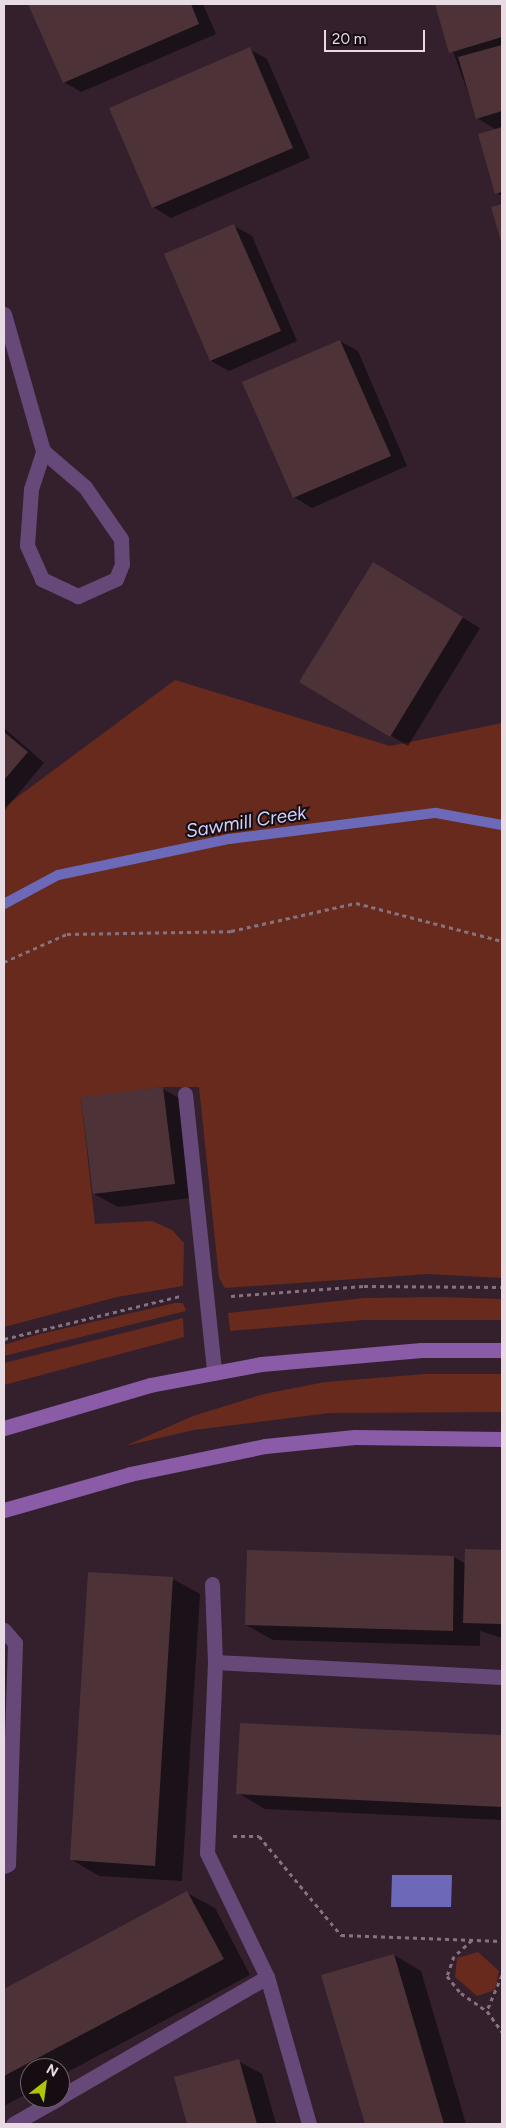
<!DOCTYPE html>
<html>
<head>
<meta charset="utf-8">
<style>
	body { margin:0 }
	#map { position:relative; width:506px; height:2128px; overflow:hidden; background:#34202d; font-family:Figtree,sans-serif }
	div>[style] { position:absolute }
	.green>* { inset:0; background:#672a1c }
	.water>* { inset:0; background:#6d69b9 }
	.shadow>* { inset:0; background:#0007 }
	.stream>* { height:10px; margin:-5px; padding:0 5px; transform-origin:5px; border-radius:5px; background:#6d69b9 }
	.building>* { inset:0; background:#4d3338 }
	.path>* { height:3px; margin-top:-1.5px; transform-origin:0; background:repeating-linear-gradient(90deg,#84727e 0 4px,transparent 0 8px) }
	.service>* { height:15px; margin:-7.5px; padding:0 7.5px; transform-origin:7.5px; border-radius:7.5px; background:#664979 }
	.minor>* { height:15px; margin:-7.5px; padding:0 7.5px; transform-origin:7.5px; border-radius:7.5px; background:#664979 }
	.secondary>* { height:15px; margin:-7.5px; padding:0 7.5px; transform-origin:7.5px; border-radius:7.5px; background:#8a5ba6 }
	span { translate:-50% -50%; white-space:nowrap; text-align:center; line-height:1.15; -webkit-text-stroke:4px #160d13; paint-order:stroke }
	.water-label { font-size:19px; color:#d0d1fd; font-style:italic }
	.frame { position:absolute; inset:0; border:5px solid #e9dbe4; pointer-events:none }
	.north { position:absolute; left:20px; top:2058px; width:50px; height:50px; box-sizing:border-box; background:#160d13; border:1px solid #6a5f67; border-radius:50%; rotate:30deg; font-size:14px; font-weight:700; line-height:20px; text-align:center; color:#e9dbe4 }
	.north::after { content:''; display:block; margin:auto; width:18px; height:22px; background:#afc505; clip-path:polygon(50% 0,100% 100%,50% 72%,0 100%) }
	.scale { position:absolute; left:324px; top:30px; width:101px; height:22px; box-sizing:border-box; border:2px solid #e9dbe4; border-top:0; padding-left:6px; font-size:15px; line-height:18px; white-space:nowrap; color:#e9dbe4; -webkit-text-stroke:4px #160d13; paint-order:stroke }
</style>
</head>
<body>
<div id="map">
	<div class="green">
		<i style="clip-path:polygon(175px 680px,390px 746px,502px 723px,502px 1278px,428px 1274px,225px 1288px,219px 1278px,199px 1087px,163px 1087px,81px 1098px,95px 1224px,152px 1221px,172px 1230px,184px 1243px,183px 1286px,117px 1297px,4px 1327px,4px 807px)"></i>
		<i style="clip-path:polygon(440px 1297px,502px 1299px,502px 1320px,364px 1320px,230px 1331px,228px 1313px,364px 1298px)"></i>
		<i style="clip-path:polygon(175px 1303px,183px 1303px,186px 1311px,4px 1356px,4px 1345px,36px 1335px)"></i>
		<i style="clip-path:polygon(183px 1318px,184px 1337px,4px 1385px,4px 1363px)"></i>
		<i style="clip-path:polygon(425px 1374px,502px 1374px,502px 1412px,329px 1413px,194px 1430px,125px 1446px,193px 1416px,264px 1394px,325px 1382px)"></i>
		<i style="clip-path:polygon(478px 1952px,499px 1971px,495px 1990px,477px 1996px,455px 1977px,457px 1958px)"></i>
	</div>
	<div class="water">
		<i style="clip-path:polygon(392px 1875px,452px 1875px,451px 1907px,391px 1907px)"></i>
	</div>
	<div class="shadow">
		<i style="clip-path:polygon(30px 4px,203px 4px,216px 34px,81px 92px,64px 82px)"></i>
		<i style="clip-path:polygon(436px 4px,502px 4px,502px 196px,497px 193px,497px 130px,477px 118px)"></i>
		<i style="clip-path:polygon(249px 49px,267px 59px,310px 158px,171px 218px,153px 207px)"></i>
		<i style="clip-path:polygon(234px 226px,252px 236px,297px 341px,229px 371px,211px 361px,166px 255px)"></i>
		<i style="clip-path:polygon(340px 341px,358px 351px,407px 466px,312px 508px,294px 497px)"></i>
		<i style="clip-path:polygon(390px 574px,480px 628px,408px 746px,301px 681px)"></i>
		<i style="clip-path:polygon(4px 728px,44px 763px,4px 811px)"></i>
		<i style="clip-path:polygon(163px 1089px,186px 1102px,198px 1197px,118px 1207px,94px 1194px)"></i>
		<i style="clip-path:polygon(466px 1550px,502px 1552px,502px 1638px,480px 1631px,480px 1646px,273px 1640px,246px 1625px,248px 1551px,454px 1557px,466px 1564px)"></i>
		<i style="clip-path:polygon(173px 1579px,200px 1594px,182px 1881px,99px 1876px,72px 1860px)"></i>
		<i style="clip-path:polygon(241px 1724px,502px 1736px,502px 1820px,265px 1809px,238px 1793px)"></i>
		<i style="clip-path:polygon(187px 1893px,215px 1908px,250px 1975px,60px 2076px,60px 2068px,30px 2068px,30px 2092px,4px 2106px,4px 1990px)"></i>
		<i style="clip-path:polygon(394px 1955px,421px 1971px,466px 2124px,366px 2124px,322px 1975px)"></i>
		<i style="clip-path:polygon(238px 2061px,262px 2074px,276px 2124px,189px 2124px,175px 2078px)"></i>
	</div>
	<div class="stream">
		<i style="left:4px;top:904px;width:61px;rotate:-28.2deg"></i>
		<i style="left:58px;top:875px;width:175px;rotate:-11.9deg"></i>
		<i style="left:229px;top:839px;width:209px;rotate:-7.2deg"></i>
		<i style="left:436px;top:813px;width:67px;rotate:10.3deg"></i>
	</div>
	<div class="building">
		<i style="clip-path:polygon(28px 4px,191px 4px,199px 24px,63px 83px)"></i>
		<i style="clip-path:polygon(435px 4px,502px 4px,502px 37px,449px 53px)"></i>
		<i style="clip-path:polygon(502px 45px,502px 111px,476px 119px,458px 57px)"></i>
		<i style="clip-path:polygon(250px 47px,293px 148px,152px 208px,109px 108px)"></i>
		<i style="clip-path:polygon(502px 127px,502px 192px,495px 194px,478px 134px)"></i>
		<i style="clip-path:polygon(502px 204px,502px 245px,491px 207px)"></i>
		<i style="clip-path:polygon(234px 224px,281px 331px,210px 361px,164px 254px)"></i>
		<i style="clip-path:polygon(340px 340px,391px 456px,293px 498px,242px 382px)"></i>
		<i style="clip-path:polygon(373px 562px,463px 617px,390px 737px,299px 682px)"></i>
		<i style="clip-path:polygon(4px 732px,28px 752px,4px 780px)"></i>
		<i style="clip-path:polygon(163px 1087px,175px 1184px,93px 1194px,81px 1097px)"></i>
		<i style="clip-path:polygon(465px 1549px,502px 1550px,502px 1624px,463px 1623px)"></i>
		<i style="clip-path:polygon(247px 1550px,454px 1556px,453px 1631px,245px 1625px)"></i>
		<i style="clip-path:polygon(88px 1572px,173px 1577px,155px 1866px,70px 1860px)"></i>
		<i style="clip-path:polygon(240px 1723px,502px 1735px,502px 1807px,236px 1794px)"></i>
		<i style="clip-path:polygon(187px 1891px,224px 1959px,4px 2076px,4px 1989px)"></i>
		<i style="clip-path:polygon(394px 1954px,444px 2124px,365px 2124px,321px 1975px)"></i>
		<i style="clip-path:polygon(239px 2059px,257px 2124px,187px 2124px,174px 2077px)"></i>
	</div>
	<div class="path">
		<i style="left:4px;top:962px;width:69px;rotate:-24deg"></i>
		<i style="left:67px;top:934px;width:164px;rotate:-1deg"></i>
		<i style="left:231px;top:931px;width:128px;rotate:-12.6deg"></i>
		<i style="left:356px;top:903px;width:151px;rotate:14.6deg"></i>
		<i style="left:231px;top:1296px;width:133px;rotate:-4.3deg"></i>
		<i style="left:364px;top:1286px;width:138px;rotate:0.4deg"></i>
		<i style="left:4px;top:1339px;width:181px;rotate:-13.7deg"></i>
		<i style="left:233px;top:1836px;width:26px"></i>
		<i style="left:259px;top:1836px;width:129px;rotate:50.4deg"></i>
		<i style="left:341px;top:1935px;width:161px;rotate:2.1deg"></i>
		<i style="left:472px;top:1940px;width:24px;rotate:138deg"></i>
		<i style="left:454px;top:1956px;width:21px;rotate:109deg"></i>
		<i style="left:447px;top:1976px;width:22px;rotate:51deg"></i>
		<i style="left:461px;top:1993px;width:32px;rotate:35deg"></i>
		<i style="left:502px;top:1975px;width:39px;rotate:113deg"></i>
		<i style="left:487px;top:2011px;width:26px;rotate:54deg"></i>
	</div>
	<div class="service">
		<i style="left:185px;top:1094px;width:280px;rotate:84deg"></i>
		<i style="left:212px;top:1584px;width:78px;rotate:87.8deg"></i>
		<i style="left:4px;top:1630px;width:17px;rotate:50deg"></i>
		<i style="left:15px;top:1643px;width:221px;rotate:91.8deg"></i>
		<i style="left:8px;top:1864px;width:4px;rotate:153deg"></i>
		<i style="left:60px;top:2097px;width:239px;rotate:-30.1deg"></i>
		<i style="left:13px;top:2124px;width:53px;rotate:-29.5deg"></i>
		<i style="left:309px;top:2124px;width:153px;rotate:-105.9deg"></i>
		<i style="left:267px;top:1977px;width:138px;rotate:-115.8deg"></i>
		<i style="left:207px;top:1853px;width:191px;rotate:-87.6deg"></i>
		<i style="left:215px;top:1662px;width:287px;rotate:3deg"></i>
	</div>
	<div class="minor">
		<i style="left:4px;top:314px;width:142px;rotate:74.1deg"></i>
		<i style="left:43px;top:451px;width:55px;rotate:40.6deg"></i>
		<i style="left:85px;top:487px;width:63px;rotate:55.3deg"></i>
		<i style="left:121px;top:539px;width:25px;rotate:88deg"></i>
		<i style="left:122px;top:564px;width:16px;rotate:112deg"></i>
		<i style="left:116px;top:579px;width:42px;rotate:155.9deg"></i>
		<i style="left:78px;top:596px;width:40px;rotate:-155deg"></i>
		<i style="left:42px;top:579px;width:37px;rotate:-114deg"></i>
		<i style="left:27px;top:545px;width:56px;rotate:-85.9deg"></i>
		<i style="left:31px;top:489px;width:40px;rotate:-72deg"></i>
	</div>
	<div class="secondary">
		<i style="left:4px;top:1428px;width:152px;rotate:-16.4deg"></i>
		<i style="left:150px;top:1385px;width:113px;rotate:-10.7deg"></i>
		<i style="left:261px;top:1364px;width:161px;rotate:-5deg"></i>
		<i style="left:421px;top:1350px;width:81px"></i>
		<i style="left:4px;top:1510px;width:131px;rotate:-15.9deg"></i>
		<i style="left:130px;top:1474px;width:138px;rotate:-11.7deg"></i>
		<i style="left:265px;top:1446px;width:90px;rotate:-5.7deg"></i>
		<i style="left:355px;top:1437px;width:147px;rotate:0.8deg"></i>
	</div>
	<div class="water-label">
		<span style="left:246px;top:822px;rotate:-9deg">Sawmill Creek</span>
	</div>
	<div class="frame"></div>
	<div class="north">N</div>
	<div class="scale">20 m</div>
</div>
</body>
</html>
